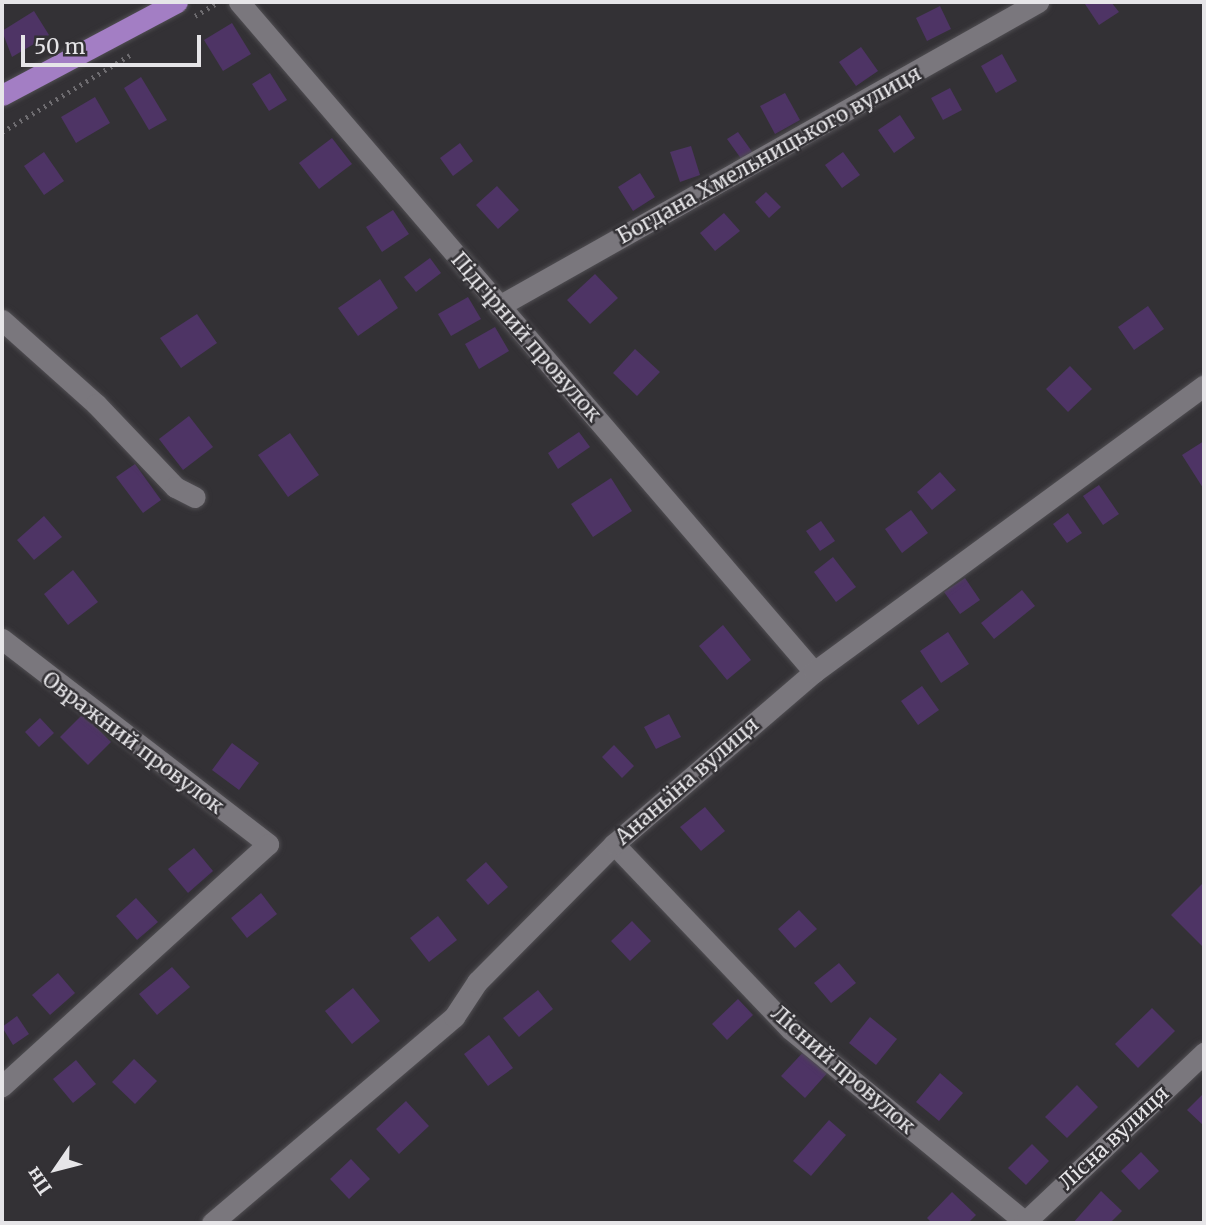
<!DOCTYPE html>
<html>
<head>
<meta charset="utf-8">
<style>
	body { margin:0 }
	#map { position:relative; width:1206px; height:1225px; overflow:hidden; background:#333135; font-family:Merriweather,serif }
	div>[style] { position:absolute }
	.building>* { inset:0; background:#4e3465 }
	.path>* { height:4.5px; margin-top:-2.25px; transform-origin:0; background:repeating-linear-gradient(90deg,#6e6c70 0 2px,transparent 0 7px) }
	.roads { filter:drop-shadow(0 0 2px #504e52) drop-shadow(0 0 2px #504e52) }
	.minor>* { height:21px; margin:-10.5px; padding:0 10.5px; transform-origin:10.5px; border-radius:10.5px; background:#7a777d }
	.major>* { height:21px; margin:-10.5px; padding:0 10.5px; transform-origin:10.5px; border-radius:10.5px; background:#a37ec4 }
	span { translate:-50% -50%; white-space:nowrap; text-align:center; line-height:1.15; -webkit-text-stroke:5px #333135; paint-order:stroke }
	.street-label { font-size:21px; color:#e6e5e8 }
	.frame { position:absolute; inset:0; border:4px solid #e6e5e8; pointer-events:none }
	.north { position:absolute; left:21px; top:1134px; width:70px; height:70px; -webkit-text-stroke:5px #333135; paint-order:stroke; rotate:235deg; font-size:19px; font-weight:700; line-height:28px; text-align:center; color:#e6e5e8 }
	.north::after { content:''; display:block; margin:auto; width:24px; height:32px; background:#e6e5e8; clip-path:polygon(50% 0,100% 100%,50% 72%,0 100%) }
	.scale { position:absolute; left:21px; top:35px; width:180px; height:32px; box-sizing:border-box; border:4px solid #e6e5e8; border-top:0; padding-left:9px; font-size:21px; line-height:24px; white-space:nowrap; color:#e6e5e8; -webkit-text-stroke:5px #333135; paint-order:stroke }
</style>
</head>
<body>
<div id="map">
	<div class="building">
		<i style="clip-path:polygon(1111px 2px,1119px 12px,1099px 25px,1085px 4px)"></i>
		<i style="clip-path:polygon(940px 6px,951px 29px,927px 41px,916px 18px)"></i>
		<i style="clip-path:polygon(34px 11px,49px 35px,12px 57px,2px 31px)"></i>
		<i style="clip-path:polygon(232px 23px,251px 54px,223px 71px,204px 40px)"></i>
		<i style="clip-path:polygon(861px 47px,878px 71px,856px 86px,839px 62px)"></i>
		<i style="clip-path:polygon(1002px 54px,1017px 81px,996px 93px,981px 66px)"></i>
		<i style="clip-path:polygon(270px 73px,287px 100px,269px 111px,252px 84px)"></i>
		<i style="clip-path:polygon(141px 77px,167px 120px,149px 130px,124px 88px)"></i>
		<i style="clip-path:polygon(950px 88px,962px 110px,943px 120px,931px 98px)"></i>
		<i style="clip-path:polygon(785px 93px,800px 120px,775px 134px,760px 106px)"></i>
		<i style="clip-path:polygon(95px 97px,110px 123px,76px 143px,61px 117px)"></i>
		<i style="clip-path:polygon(900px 115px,915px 138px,894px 153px,878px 130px)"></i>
		<i style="clip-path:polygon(738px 132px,753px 153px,742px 160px,727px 139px)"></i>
		<i style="clip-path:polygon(332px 138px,352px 164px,319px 189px,299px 163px)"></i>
		<i style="clip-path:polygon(460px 143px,473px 161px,453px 176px,440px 158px)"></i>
		<i style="clip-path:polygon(691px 146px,700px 175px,680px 182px,670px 152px)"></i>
		<i style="clip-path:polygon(44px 152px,64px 181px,44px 195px,24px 166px)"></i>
		<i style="clip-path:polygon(843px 152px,860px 175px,842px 188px,825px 165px)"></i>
		<i style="clip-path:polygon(640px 173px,655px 197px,633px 211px,618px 187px)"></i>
		<i style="clip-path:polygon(497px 186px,519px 210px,498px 229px,476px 205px)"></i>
		<i style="clip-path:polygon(766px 192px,781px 207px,769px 218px,755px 202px)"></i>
		<i style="clip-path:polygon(393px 210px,409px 234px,382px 252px,366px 227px)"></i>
		<i style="clip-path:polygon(724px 213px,740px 231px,715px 251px,700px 233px)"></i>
		<i style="clip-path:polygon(430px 258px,441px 273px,416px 292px,404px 277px)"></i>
		<i style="clip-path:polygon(595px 274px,618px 298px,590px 324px,567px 300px)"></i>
		<i style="clip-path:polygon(380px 279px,398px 308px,358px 336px,338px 308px)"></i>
		<i style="clip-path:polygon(468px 297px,481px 319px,451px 336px,438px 314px)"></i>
		<i style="clip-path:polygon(1148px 306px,1164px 329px,1134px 350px,1118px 327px)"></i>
		<i style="clip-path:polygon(197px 314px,217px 343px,181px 368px,160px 338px)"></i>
		<i style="clip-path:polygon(495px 327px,509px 351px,479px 369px,465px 344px)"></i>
		<i style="clip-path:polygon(635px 349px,660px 372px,637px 396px,613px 373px)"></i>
		<i style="clip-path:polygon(1070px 366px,1092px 389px,1068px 412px,1046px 389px)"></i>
		<i style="clip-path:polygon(189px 416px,213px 447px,183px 470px,159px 439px)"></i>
		<i style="clip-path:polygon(579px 432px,590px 447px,558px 469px,548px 453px)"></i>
		<i style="clip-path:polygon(290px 433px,319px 475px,288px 497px,258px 455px)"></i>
		<i style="clip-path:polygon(1204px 441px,1204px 487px,1203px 488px,1182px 455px)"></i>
		<i style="clip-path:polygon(135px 464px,161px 500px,143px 513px,116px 477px)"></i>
		<i style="clip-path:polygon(940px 472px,956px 490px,932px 510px,917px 492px)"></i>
		<i style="clip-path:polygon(611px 478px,632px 511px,593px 537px,571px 504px)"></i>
		<i style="clip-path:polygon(1099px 485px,1119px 514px,1103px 525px,1083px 496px)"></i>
		<i style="clip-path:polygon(911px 510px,928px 533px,902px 553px,885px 529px)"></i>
		<i style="clip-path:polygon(1068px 513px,1082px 533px,1067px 543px,1053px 524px)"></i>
		<i style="clip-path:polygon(44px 516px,62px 537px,34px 560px,17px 540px)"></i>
		<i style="clip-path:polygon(821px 521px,835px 541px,820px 551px,806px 531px)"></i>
		<i style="clip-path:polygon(833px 557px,856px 587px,836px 602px,814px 572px)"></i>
		<i style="clip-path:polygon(73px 570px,98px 602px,68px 625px,44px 594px)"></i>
		<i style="clip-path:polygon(965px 578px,980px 600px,960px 614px,944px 592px)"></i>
		<i style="clip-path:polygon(1022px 590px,1035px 606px,994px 639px,981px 623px)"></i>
		<i style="clip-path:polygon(723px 625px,751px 660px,727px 680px,699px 646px)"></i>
		<i style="clip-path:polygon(948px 632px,969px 664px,941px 683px,920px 651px)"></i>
		<i style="clip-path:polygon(922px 686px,939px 710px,918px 725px,901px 701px)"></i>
		<i style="clip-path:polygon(83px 714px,111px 742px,88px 765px,60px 737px)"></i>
		<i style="clip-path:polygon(669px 714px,681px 737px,656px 749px,644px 727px)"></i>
		<i style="clip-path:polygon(40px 718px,54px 733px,39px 747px,25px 732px)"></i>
		<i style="clip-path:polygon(232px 743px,259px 763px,239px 790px,212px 770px)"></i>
		<i style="clip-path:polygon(614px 745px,634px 766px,622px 778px,602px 757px)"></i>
		<i style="clip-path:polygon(705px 807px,725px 831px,701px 851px,680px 827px)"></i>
		<i style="clip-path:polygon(194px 848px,213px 871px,188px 893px,168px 869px)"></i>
		<i style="clip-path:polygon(486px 862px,508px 887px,488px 905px,466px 880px)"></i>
		<i style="clip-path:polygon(1204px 882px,1204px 948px,1171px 915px)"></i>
		<i style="clip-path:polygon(261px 893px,277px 914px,247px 938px,231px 918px)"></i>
		<i style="clip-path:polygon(136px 898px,158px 922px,137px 940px,116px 916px)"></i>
		<i style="clip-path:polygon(799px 910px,817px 929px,795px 948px,778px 929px)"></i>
		<i style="clip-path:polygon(438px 916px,457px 940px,429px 962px,410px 938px)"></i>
		<i style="clip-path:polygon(632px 921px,651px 941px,630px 961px,611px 941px)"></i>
		<i style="clip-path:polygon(839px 963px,856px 983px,831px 1003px,814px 983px)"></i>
		<i style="clip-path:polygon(172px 967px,190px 987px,157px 1015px,139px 994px)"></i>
		<i style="clip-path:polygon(58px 973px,75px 993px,50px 1015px,32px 995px)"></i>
		<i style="clip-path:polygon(353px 988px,380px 1021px,352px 1044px,325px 1011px)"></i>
		<i style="clip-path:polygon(538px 990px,553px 1009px,519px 1037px,503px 1018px)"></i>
		<i style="clip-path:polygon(738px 999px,753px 1015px,727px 1040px,712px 1024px)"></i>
		<i style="clip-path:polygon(1152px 1008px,1175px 1031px,1138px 1068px,1115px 1044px)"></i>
		<i style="clip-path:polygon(17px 1016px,29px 1034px,13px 1045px,2px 1027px)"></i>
		<i style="clip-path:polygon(870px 1017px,897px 1039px,876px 1065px,849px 1043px)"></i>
		<i style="clip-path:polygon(489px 1035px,513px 1068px,488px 1086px,464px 1054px)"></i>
		<i style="clip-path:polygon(807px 1048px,830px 1070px,805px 1098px,781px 1076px)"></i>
		<i style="clip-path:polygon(134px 1059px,157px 1081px,135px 1104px,112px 1082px)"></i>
		<i style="clip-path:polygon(76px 1060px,96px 1084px,73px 1103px,53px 1079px)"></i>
		<i style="clip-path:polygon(940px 1073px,963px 1093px,939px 1121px,916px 1102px)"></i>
		<i style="clip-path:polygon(1077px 1085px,1098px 1107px,1067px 1138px,1045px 1117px)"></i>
		<i style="clip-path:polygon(1204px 1093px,1204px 1126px,1187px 1110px)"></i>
		<i style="clip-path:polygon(406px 1101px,429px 1126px,399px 1154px,376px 1129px)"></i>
		<i style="clip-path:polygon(829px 1120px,846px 1135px,811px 1176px,793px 1161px)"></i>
		<i style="clip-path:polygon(1032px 1144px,1049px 1161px,1026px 1185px,1008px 1168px)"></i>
		<i style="clip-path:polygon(1141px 1152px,1159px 1171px,1139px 1190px,1121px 1171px)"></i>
		<i style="clip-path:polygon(351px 1159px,370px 1179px,349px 1199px,330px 1179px)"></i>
		<i style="clip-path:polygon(1101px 1191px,1122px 1211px,1110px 1223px,1073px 1223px)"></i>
		<i style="clip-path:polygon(952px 1192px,976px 1215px,968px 1223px,932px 1223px,927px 1218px)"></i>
	</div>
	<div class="path">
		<i style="left:195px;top:16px;width:26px;rotate:-31deg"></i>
		<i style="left:2px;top:132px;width:149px;rotate:-31deg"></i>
	</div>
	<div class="roads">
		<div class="minor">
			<i style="left:239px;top:2px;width:883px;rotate:49.36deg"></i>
			<i style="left:499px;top:306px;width:619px;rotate:-29.42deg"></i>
			<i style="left:2px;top:320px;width:126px;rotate:41.8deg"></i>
			<i style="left:96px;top:404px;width:115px;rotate:46.4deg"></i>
			<i style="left:175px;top:487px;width:22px;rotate:27deg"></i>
			<i style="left:2px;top:639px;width:336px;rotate:37.6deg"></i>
			<i style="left:268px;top:844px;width:360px;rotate:137.7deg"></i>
			<i style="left:614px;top:844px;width:255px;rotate:46.4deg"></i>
			<i style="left:790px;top:1029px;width:304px;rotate:39.4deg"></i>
			<i style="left:212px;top:1223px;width:318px;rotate:-40.4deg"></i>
			<i style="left:454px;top:1017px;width:42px;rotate:-56.7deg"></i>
			<i style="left:477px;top:982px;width:194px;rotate:-45.2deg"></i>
			<i style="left:614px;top:844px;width:264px;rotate:-40.7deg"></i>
			<i style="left:814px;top:672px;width:484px;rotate:-36.3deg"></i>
			<i style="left:1024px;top:1223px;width:248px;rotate:-43.4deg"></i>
		</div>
		<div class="major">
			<i style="left:2px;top:95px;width:198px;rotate:-28deg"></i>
		</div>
	</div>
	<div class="street-label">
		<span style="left:769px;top:155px;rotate:-29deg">Богдана Хмельницького вулиця</span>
		<span style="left:526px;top:337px;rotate:49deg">Підгірний провулок</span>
		<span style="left:133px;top:743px;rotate:37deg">Овражний провулок</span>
		<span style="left:687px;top:781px;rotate:-41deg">Ананьїна вулиця</span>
		<span style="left:843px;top:1070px;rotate:41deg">Лісний провулок</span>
		<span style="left:1114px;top:1138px;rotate:-43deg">Лісна вулиця</span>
	</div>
	<div class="frame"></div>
	<div class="north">Пн</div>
	<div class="scale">50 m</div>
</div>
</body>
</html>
